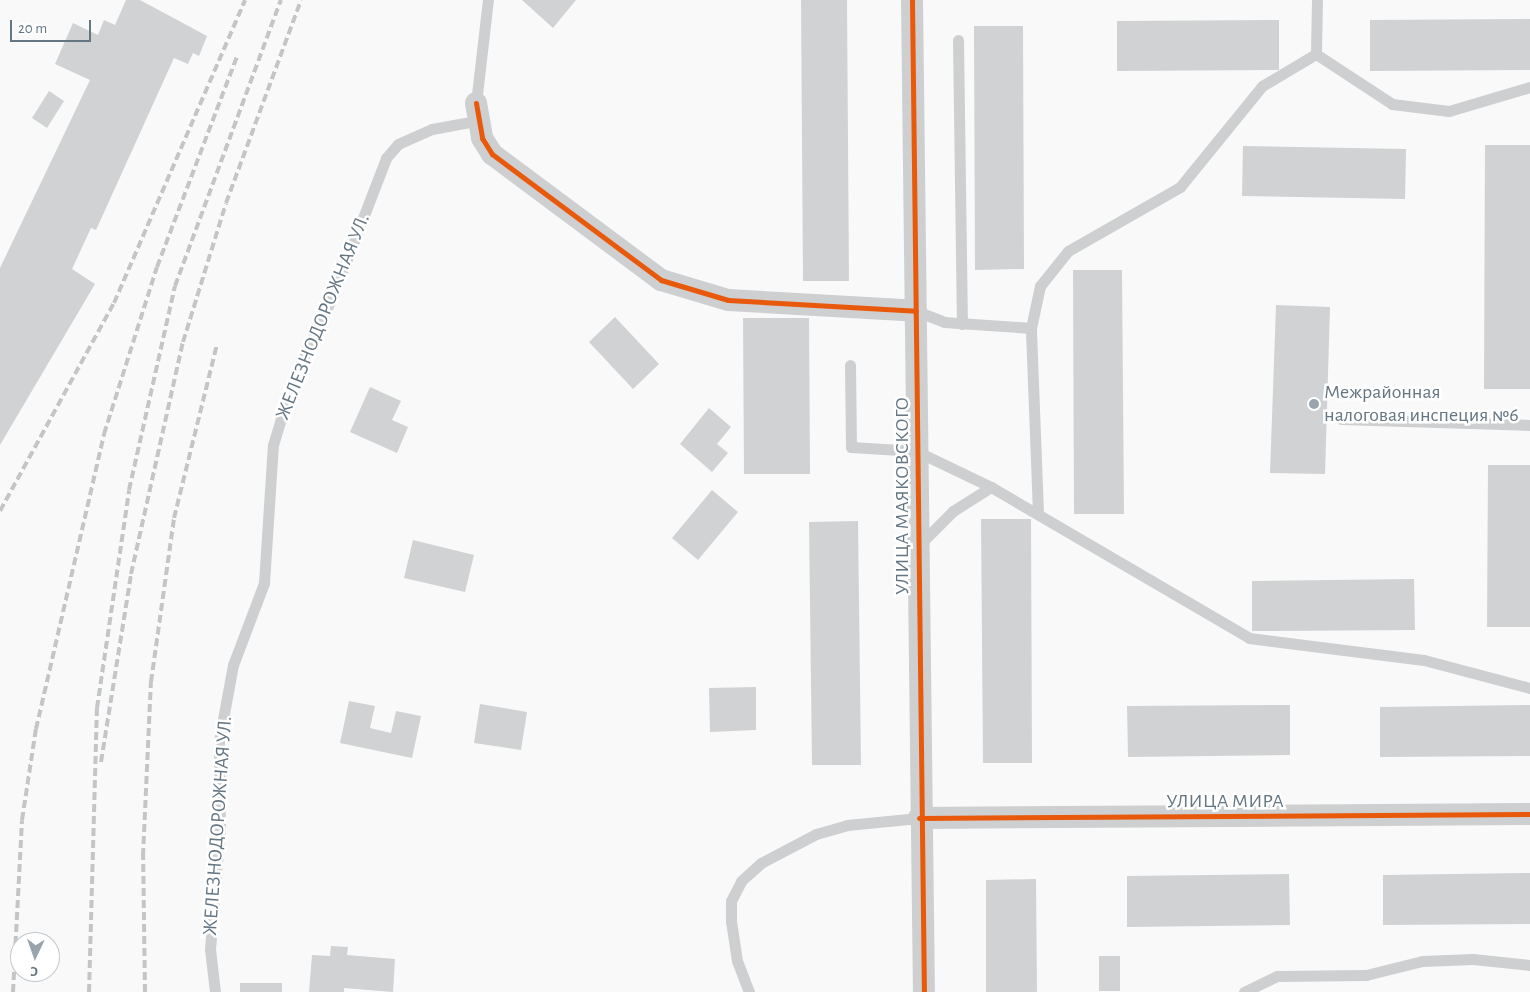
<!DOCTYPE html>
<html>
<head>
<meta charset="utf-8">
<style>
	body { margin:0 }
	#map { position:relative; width:1530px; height:992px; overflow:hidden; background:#f9f9f9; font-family:"Alegreya Sans",sans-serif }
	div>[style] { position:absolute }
	.building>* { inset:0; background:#d0d2d3 }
	.lane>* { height:11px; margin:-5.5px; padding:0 5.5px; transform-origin:5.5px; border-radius:5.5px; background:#cecfd0 }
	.street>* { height:22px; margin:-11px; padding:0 11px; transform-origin:11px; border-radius:11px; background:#cecfd0 }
	.rail>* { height:4px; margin-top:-2px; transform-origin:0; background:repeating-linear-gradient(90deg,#c3c5c6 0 8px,transparent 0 12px) }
	.cycleway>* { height:5px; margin:-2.5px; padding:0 2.5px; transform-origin:2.5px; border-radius:2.5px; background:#e8590c }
	.dots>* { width:14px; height:14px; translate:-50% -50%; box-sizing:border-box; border:2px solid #fff; border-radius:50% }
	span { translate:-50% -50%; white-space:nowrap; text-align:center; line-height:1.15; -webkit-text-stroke:5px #fff; paint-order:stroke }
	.street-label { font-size:20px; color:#657683 }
	.poi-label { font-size:20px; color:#657683 }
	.left { translate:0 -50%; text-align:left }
	.north { position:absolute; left:10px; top:932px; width:50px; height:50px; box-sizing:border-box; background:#fff; border:1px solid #c1c8cd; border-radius:50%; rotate:183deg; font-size:14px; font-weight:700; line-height:20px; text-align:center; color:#657683 }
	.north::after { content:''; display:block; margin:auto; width:18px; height:22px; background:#99a4ac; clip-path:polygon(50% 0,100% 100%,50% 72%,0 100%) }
	.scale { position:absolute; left:10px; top:20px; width:81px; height:22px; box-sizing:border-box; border:2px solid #657683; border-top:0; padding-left:6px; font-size:15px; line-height:18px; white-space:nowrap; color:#657683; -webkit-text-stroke:4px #fff; paint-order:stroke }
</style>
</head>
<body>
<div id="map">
	<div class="building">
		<i style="clip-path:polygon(126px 0,140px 0,207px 36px,199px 56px,193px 53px,188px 64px,174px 58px,96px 230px,91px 228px,72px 269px,95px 284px,0 445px,0 268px,90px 80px,55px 64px,73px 23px,98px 35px,104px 20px,115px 25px)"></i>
		<i style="clip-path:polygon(522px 0,576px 0,553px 28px)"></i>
		<i style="clip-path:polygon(801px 0,847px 0,849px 281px,803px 281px)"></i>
		<i style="clip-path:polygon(1530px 19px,1530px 70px,1370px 71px,1370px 20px)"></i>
		<i style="clip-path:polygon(1279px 20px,1279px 70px,1117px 71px,1117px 21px)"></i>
		<i style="clip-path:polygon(974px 26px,1023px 26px,1024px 269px,975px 270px)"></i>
		<i style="clip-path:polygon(49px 91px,64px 101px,47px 128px,32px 118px)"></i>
		<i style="clip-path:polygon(1485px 145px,1530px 145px,1530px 389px,1484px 389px)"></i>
		<i style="clip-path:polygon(1243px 146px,1406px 149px,1405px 199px,1242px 196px)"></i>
		<i style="clip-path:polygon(1073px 270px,1122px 270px,1124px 514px,1074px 514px)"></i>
		<i style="clip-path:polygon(1276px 305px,1330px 307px,1325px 474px,1270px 473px)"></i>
		<i style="clip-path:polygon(615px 317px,659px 364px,633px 389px,589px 342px)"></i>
		<i style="clip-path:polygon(743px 318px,809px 318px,810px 474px,744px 474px)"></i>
		<i style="clip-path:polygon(370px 387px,401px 401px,392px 420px,408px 427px,397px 453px,350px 432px)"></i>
		<i style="clip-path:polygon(709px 408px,731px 427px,717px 444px,728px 453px,712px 472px,680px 444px)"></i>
		<i style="clip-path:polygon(1488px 465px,1530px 465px,1530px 627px,1487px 627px)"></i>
		<i style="clip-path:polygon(712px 490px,738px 512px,698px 560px,672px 538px)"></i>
		<i style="clip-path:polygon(981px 519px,1031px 519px,1032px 763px,983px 763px)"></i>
		<i style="clip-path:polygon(858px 521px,861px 765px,812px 765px,809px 522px)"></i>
		<i style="clip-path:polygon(413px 540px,474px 555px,465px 592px,404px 578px)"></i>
		<i style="clip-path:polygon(1414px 579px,1415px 630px,1252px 631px,1252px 581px)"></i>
		<i style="clip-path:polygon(756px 687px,756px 730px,710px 732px,709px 688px)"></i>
		<i style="clip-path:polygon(349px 701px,375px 706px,370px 728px,391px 733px,396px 711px,421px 716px,412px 758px,340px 743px)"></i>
		<i style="clip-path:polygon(480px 704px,527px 712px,521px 750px,474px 743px)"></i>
		<i style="clip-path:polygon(1290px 705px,1290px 755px,1128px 757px,1127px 706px)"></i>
		<i style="clip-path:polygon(1530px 705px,1530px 756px,1380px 757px,1380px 707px)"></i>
		<i style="clip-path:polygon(1530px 873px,1530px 924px,1383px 925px,1383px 875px)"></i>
		<i style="clip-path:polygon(1289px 874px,1290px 925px,1127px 927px,1127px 876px)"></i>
		<i style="clip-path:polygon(1036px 879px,1037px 992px,986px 992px,986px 880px)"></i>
		<i style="clip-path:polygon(331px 946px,348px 947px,347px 955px,395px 959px,393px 992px,344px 988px,344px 992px,309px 992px,312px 955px,330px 956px)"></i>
		<i style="clip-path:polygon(1099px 956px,1120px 956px,1120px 991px,1099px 991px)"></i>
		<i style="clip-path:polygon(240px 983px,282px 983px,282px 992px,240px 992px)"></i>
	</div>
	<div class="lane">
		<i style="left:1317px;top:0;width:54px;rotate:91.1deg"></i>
		<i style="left:1316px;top:54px;width:91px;rotate:33.3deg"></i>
		<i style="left:1392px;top:104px;width:57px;rotate:7deg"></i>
		<i style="left:1449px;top:111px;width:84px;rotate:-16.5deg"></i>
		<i style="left:958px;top:40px;width:284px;rotate:89.2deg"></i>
		<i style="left:476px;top:103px;width:104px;rotate:-83.4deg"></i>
		<i style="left:916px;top:311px;width:30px;rotate:21deg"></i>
		<i style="left:944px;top:322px;width:87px;rotate:3.9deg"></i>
		<i style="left:850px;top:365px;width:82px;rotate:89.3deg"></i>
		<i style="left:851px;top:447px;width:65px;rotate:3.5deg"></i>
		<i style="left:916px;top:451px;width:83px;rotate:25.6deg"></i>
		<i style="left:991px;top:487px;width:299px;rotate:30.3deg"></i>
		<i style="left:1249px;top:638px;width:176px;rotate:7.2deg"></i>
		<i style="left:1424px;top:660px;width:110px;rotate:14.8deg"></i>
		<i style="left:1341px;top:419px;width:189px;rotate:1.8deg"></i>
		<i style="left:1038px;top:513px;width:185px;rotate:-92.2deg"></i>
		<i style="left:1031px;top:328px;width:43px;rotate:-77.9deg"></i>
		<i style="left:1040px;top:286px;width:45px;rotate:-51.3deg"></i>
		<i style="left:1068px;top:251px;width:129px;rotate:-29.7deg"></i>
		<i style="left:1180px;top:187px;width:130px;rotate:-50.9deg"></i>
		<i style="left:1262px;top:86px;width:63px;rotate:-30.7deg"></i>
		<i style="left:919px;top:545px;width:48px;rotate:-45deg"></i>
		<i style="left:953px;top:511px;width:45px;rotate:-32.3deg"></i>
		<i style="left:215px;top:992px;width:43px;rotate:-96.6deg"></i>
		<i style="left:210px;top:949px;width:121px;rotate:-85.3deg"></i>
		<i style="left:220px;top:828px;width:87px;rotate:-90.7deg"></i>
		<i style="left:219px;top:741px;width:77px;rotate:-79.6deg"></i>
		<i style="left:233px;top:665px;width:88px;rotate:-69.3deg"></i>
		<i style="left:264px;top:583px;width:138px;rotate:-86.3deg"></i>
		<i style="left:273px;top:445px;width:66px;rotate:-73.2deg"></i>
		<i style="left:292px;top:382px;width:98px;rotate:-64.7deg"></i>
		<i style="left:334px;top:293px;width:145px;rotate:-68.9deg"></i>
		<i style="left:386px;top:158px;width:18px;rotate:-49deg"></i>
		<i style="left:398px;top:144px;width:37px;rotate:-24deg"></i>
		<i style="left:432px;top:129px;width:45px;rotate:-10.3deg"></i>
		<i style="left:749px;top:992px;width:33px;rotate:-111deg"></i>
		<i style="left:737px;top:961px;width:40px;rotate:-98.5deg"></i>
		<i style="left:731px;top:921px;width:20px;rotate:-90deg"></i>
		<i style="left:731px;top:901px;width:22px;rotate:-63deg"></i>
		<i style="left:741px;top:881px;width:27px;rotate:-42deg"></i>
		<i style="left:761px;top:863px;width:62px;rotate:-27.8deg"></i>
		<i style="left:816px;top:834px;width:32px;rotate:-16deg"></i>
		<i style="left:847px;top:825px;width:72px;rotate:-5.6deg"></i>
		<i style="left:1244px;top:992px;width:37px;rotate:-26deg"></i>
		<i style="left:1277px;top:976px;width:89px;rotate:-0.6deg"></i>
		<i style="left:1366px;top:975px;width:58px;rotate:-14deg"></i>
		<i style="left:1422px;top:961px;width:51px;rotate:-2.2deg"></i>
		<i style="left:1473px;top:959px;width:57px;rotate:6deg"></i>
	</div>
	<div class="street">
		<i style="left:912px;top:0;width:992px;rotate:89.31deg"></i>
		<i style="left:476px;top:103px;width:36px;rotate:80deg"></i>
		<i style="left:482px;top:138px;width:19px;rotate:58deg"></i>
		<i style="left:492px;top:154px;width:211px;rotate:36.7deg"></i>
		<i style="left:661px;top:280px;width:70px;rotate:16.6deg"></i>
		<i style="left:728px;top:300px;width:188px;rotate:3.3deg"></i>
		<i style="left:919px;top:818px;width:611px;rotate:-0.38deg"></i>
	</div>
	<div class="rail">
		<i style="left:0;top:511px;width:237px;rotate:-61.3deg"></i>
		<i style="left:114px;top:303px;width:330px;rotate:-66.6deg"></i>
		<i style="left:101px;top:762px;width:190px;rotate:-80.9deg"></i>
		<i style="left:131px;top:574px;width:238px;rotate:-77.4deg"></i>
		<i style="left:183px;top:342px;width:145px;rotate:-72.8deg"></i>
		<i style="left:226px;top:203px;width:216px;rotate:-69.7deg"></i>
		<i style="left:13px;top:992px;width:172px;rotate:-87deg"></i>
		<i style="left:22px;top:820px;width:92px;rotate:-81.3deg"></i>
		<i style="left:36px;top:729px;width:303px;rotate:-77deg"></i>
		<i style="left:104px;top:434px;width:175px;rotate:-72.4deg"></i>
		<i style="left:157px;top:267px;width:226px;rotate:-69.2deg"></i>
		<i style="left:89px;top:992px;width:284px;rotate:-88.4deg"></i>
		<i style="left:97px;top:708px;width:220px;rotate:-81.6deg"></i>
		<i style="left:129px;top:490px;width:209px;rotate:-77.3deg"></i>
		<i style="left:175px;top:286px;width:305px;rotate:-69.7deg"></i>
		<i style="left:145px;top:992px;width:136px;rotate:-90.8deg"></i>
		<i style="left:143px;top:856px;width:174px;rotate:-87.4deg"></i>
		<i style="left:151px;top:682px;width:166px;rotate:-82deg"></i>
		<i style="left:174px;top:518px;width:179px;rotate:-76.1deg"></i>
	</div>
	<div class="cycleway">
		<i style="left:912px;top:0;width:992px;rotate:89.31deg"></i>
		<i style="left:476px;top:103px;width:36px;rotate:80deg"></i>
		<i style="left:482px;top:138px;width:19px;rotate:58deg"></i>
		<i style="left:492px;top:154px;width:211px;rotate:36.7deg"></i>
		<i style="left:661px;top:280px;width:70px;rotate:16.6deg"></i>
		<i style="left:728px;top:300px;width:188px;rotate:3.3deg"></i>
		<i style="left:919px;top:818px;width:611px;rotate:-0.38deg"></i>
	</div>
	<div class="dots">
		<i style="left:1314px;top:404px;background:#99a4ac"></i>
	</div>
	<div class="street-label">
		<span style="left:323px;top:317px;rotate:-68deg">ЖЕЛЕЗНОДОРОЖНАЯ УЛ.</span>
		<span style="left:902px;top:496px;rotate:-90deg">УЛИЦА МАЯКОВСКОГО</span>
		<span style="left:1225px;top:801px">УЛИЦА МИРА</span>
		<span style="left:218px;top:826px;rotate:-86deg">ЖЕЛЕЗНОДОРОЖНАЯ УЛ.</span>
	</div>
	<div class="poi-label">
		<span class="left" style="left:1324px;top:404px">Межрайонная<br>налоговая инспеция №6</span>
	</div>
	<div class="north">С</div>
	<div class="scale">20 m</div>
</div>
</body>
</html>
